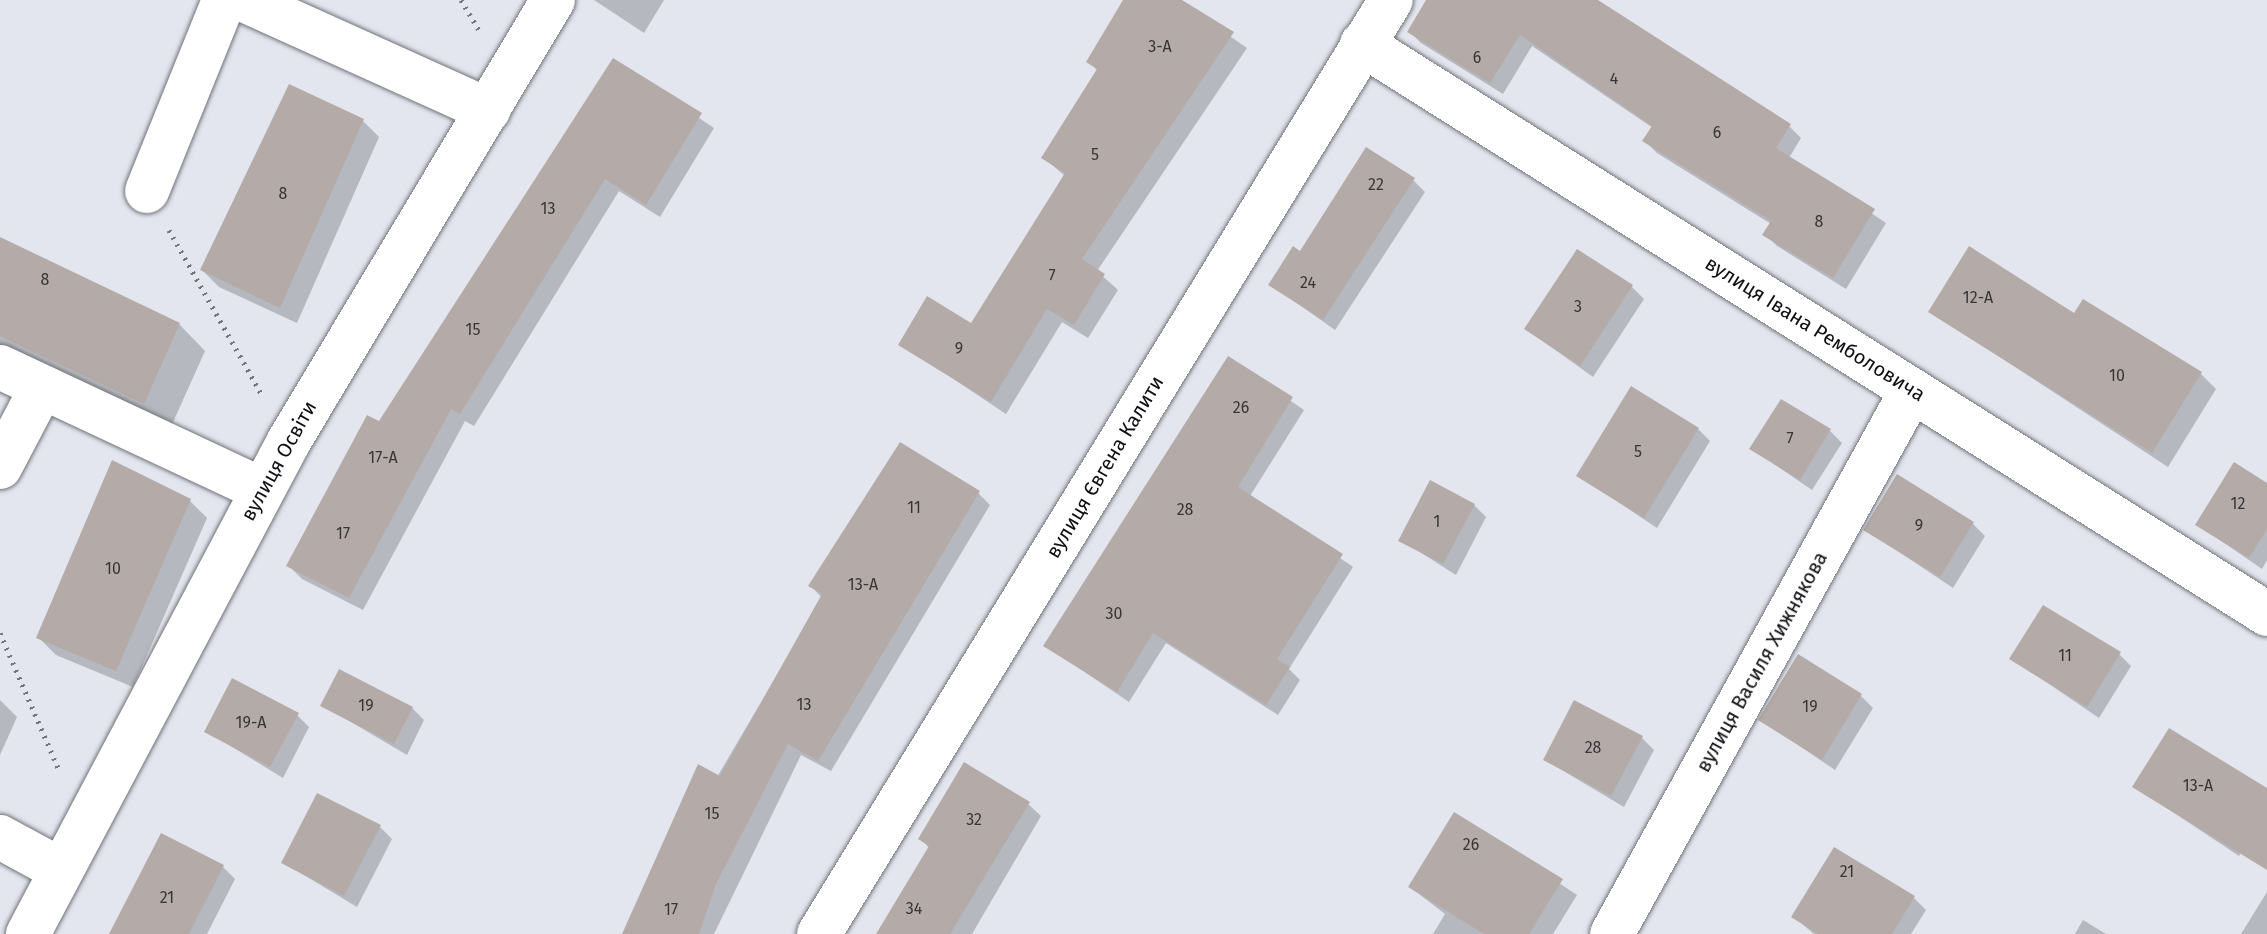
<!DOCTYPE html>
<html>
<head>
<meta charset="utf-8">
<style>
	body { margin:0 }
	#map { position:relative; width:2267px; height:934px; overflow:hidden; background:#e3e6ee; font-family:"Fira Sans",sans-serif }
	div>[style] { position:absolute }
	.shadow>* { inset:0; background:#0003 }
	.building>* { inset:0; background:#b4aba8 }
	.path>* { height:5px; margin-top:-2.5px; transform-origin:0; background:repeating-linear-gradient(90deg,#74757b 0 2px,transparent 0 8px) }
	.roads { filter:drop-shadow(0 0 2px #70737a) drop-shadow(0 0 2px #70737a) }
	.minor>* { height:44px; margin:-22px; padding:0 22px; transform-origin:22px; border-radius:22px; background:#fff }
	span { translate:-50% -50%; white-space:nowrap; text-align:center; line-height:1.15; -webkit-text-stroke:6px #fff; paint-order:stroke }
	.number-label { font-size:16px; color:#373537 }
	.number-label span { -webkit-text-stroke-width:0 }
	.street-label { font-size:20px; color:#0d0e11 }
</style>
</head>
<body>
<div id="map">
	<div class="shadow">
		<i style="clip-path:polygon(594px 0,664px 0,644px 33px)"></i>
		<i style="clip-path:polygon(1126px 0,1178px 0,1247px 48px,1097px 271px,1118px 290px,1088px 338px,1062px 322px,1006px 414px,901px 344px,972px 326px,1065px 176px,1044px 158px,1098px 71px,1088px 61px)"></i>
		<i style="clip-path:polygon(1429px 0,1595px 0,1789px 126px,1801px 138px,1789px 158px,1886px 223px,1846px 289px,1777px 246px,1765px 234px,1771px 224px,1657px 153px,1645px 141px,1653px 128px,1532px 46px,1503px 94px,1421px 43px,1409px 31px)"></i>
		<i style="clip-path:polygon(614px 61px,714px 128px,660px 217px,619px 191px,474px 426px,465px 421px,363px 610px,302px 579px,288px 565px)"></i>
		<i style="clip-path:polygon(362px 120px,379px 137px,297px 323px,219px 287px,202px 270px)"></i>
		<i style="clip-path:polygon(1413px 180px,1425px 192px,1335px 330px,1270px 284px,1300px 253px)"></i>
		<i style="clip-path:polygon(0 239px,179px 324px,205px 351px,170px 429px,0 348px)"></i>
		<i style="clip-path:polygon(1632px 287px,1644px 299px,1593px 377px,1526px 329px)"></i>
		<i style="clip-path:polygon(1931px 312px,2075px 316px,2201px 374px,2216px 389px,2168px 467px)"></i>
		<i style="clip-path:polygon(1229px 358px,1304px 410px,1250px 496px,1353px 567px,1289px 669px,1300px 680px,1278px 715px,1166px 643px,1129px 702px,1046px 646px)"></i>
		<i style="clip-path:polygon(1698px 429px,1710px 441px,1657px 528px,1579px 476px)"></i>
		<i style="clip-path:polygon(1830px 431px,1842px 443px,1812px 490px,1752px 449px)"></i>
		<i style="clip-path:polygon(113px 463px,190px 501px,207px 518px,133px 687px,56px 655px,39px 638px)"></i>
		<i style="clip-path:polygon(2267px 485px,2267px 560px,2262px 569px,2198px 525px)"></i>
		<i style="clip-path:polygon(978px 493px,990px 505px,831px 771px,801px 755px,714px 934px,625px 934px,822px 598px,810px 585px)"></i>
		<i style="clip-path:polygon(1474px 505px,1486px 517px,1456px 575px,1401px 540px)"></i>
		<i style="clip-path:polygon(1973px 524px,1985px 536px,1953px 588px,1866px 530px)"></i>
		<i style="clip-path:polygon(2119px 654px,2131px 666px,2099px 718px,2012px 659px)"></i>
		<i style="clip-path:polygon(1861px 696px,1873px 708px,1835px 770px,1761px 720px)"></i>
		<i style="clip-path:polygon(0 700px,17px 717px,0 755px)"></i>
		<i style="clip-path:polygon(322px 705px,412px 708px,424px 720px,407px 755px)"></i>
		<i style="clip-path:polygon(297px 715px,309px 727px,283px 778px,206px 731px)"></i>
		<i style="clip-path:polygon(1642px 738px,1654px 750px,1624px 807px,1545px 760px)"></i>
		<i style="clip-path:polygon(2135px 787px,2267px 793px,2267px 811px,2239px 856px)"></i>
		<i style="clip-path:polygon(1028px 804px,1041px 816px,972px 934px,878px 934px,930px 849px,920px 838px)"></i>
		<i style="clip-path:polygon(1455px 814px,1577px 895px,1553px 934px,1433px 934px,1445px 914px,1410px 887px)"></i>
		<i style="clip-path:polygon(380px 827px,392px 839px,357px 907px,284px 863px)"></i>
		<i style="clip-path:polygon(223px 867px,235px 879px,207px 934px,117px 934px)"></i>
		<i style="clip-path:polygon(2267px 892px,2267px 934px,2241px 934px)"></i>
		<i style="clip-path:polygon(1914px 898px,1926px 910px,1911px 934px,1814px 934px,1794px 917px)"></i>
		<i style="clip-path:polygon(2083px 920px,2106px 934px,2075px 934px)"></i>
	</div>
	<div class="building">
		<i style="clip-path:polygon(1123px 0,1182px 0,1234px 32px,1082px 259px,1105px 274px,1074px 325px,1047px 309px,991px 402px,898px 345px,927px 296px,971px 323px,1065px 173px,1041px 158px,1097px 69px,1086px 62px)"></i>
		<i style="clip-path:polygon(1426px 0,1598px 0,1791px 124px,1776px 148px,1875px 209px,1833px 278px,1762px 235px,1771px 221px,1642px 141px,1652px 126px,1520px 35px,1490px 83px,1407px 32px)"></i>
		<i style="clip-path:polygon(613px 58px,702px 113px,646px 205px,605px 179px,460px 414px,451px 409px,349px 598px,286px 566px,367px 415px,379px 421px)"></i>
		<i style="clip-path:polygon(289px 84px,364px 119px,280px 308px,200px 270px)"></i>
		<i style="clip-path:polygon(1366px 147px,1415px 178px,1323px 320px,1268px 285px,1293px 246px,1300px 251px)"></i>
		<i style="clip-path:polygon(0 237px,180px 323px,144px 404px,0 336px)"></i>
		<i style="clip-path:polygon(1969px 246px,2074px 313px,2083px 299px,2202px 372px,2152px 453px,1928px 312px)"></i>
		<i style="clip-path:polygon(1577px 249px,1633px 285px,1580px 366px,1524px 329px)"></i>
		<i style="clip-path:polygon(1228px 356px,1293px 397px,1238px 487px,1343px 554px,1277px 659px,1290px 667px,1266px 705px,1153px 633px,1117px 692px,1043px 646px)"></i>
		<i style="clip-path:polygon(1631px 386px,1699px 428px,1644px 518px,1576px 476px)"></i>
		<i style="clip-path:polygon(1781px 399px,1831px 429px,1800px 480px,1749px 449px)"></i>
		<i style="clip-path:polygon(900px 442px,980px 491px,818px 761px,788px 744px,716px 884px,699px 934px,622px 934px,698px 764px,720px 776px,822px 594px,808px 586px)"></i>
		<i style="clip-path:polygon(112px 460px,191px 499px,116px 671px,36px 638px)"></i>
		<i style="clip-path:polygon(2234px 462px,2267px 483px,2267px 529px,2249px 558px,2195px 525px)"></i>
		<i style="clip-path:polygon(1897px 474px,1974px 522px,1940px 577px,1863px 530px)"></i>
		<i style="clip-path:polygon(1430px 480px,1475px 504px,1443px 564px,1398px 541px)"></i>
		<i style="clip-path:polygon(2043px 605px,2121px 652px,2087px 707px,2009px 659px)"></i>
		<i style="clip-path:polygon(1798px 654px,1862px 694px,1822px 760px,1758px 720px)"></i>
		<i style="clip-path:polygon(339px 669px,413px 707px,394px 744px,320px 706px)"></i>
		<i style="clip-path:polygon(232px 678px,299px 713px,270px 767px,204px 732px)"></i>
		<i style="clip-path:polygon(1574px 700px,1643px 736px,1611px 796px,1543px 760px)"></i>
		<i style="clip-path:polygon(2169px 728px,2267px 788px,2267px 870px,2132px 787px)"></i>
		<i style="clip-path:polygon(964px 762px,1030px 802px,950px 934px,876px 934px,929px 846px,918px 839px)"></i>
		<i style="clip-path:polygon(317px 793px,381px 825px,344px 896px,281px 863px)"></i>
		<i style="clip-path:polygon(1454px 812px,1563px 879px,1529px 934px,1484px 934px,1408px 887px)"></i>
		<i style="clip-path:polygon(161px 833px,224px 865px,189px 934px,109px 934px)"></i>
		<i style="clip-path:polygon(1834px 847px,1915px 896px,1892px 934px,1818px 934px,1791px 917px)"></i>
	</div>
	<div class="path">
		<i style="left:461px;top:0;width:35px;rotate:59deg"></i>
		<i style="left:169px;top:230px;width:189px;rotate:60.6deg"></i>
		<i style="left:0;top:633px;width:151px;rotate:66.7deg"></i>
	</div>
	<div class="roads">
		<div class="minor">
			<i style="left:244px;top:0;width:268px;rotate:24.3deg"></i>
			<i style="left:1362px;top:44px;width:1070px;rotate:32.2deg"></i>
			<i style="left:147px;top:191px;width:206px;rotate:-68deg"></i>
			<i style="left:0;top:367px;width:289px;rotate:25.1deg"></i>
			<i style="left:0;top:467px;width:90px;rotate:-62.3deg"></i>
			<i style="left:0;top:837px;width:69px;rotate:28.4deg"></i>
			<i style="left:28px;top:934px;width:558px;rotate:-62.1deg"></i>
			<i style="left:289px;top:441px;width:514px;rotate:-59.09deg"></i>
			<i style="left:819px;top:934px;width:1095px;rotate:-58.52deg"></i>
			<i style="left:1612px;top:934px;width:621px;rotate:-61.12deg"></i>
		</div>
	</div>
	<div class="number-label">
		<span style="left:1160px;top:47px">3-А</span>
		<span style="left:1477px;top:58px">6</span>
		<span style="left:1614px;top:79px">4</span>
		<span style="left:1717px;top:133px">6</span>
		<span style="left:1095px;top:155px">5</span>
		<span style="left:1376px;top:185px">22</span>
		<span style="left:283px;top:194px">8</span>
		<span style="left:548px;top:209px">13</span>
		<span style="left:1819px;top:222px">8</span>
		<span style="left:1052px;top:276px">7</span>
		<span style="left:45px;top:280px">8</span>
		<span style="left:1308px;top:283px">24</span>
		<span style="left:1978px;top:298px">12-А</span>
		<span style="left:1578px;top:307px">3</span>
		<span style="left:473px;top:330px">15</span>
		<span style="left:959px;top:349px">9</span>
		<span style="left:2117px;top:376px">10</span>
		<span style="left:1241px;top:408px">26</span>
		<span style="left:1790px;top:439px">7</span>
		<span style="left:1638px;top:452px">5</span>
		<span style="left:383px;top:458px">17-А</span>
		<span style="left:2238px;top:504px">12</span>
		<span style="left:914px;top:508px">11</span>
		<span style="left:1185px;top:510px">28</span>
		<span style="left:1437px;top:522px">1</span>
		<span style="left:1919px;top:526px">9</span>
		<span style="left:343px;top:534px">17</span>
		<span style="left:113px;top:569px">10</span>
		<span style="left:863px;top:585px">13-А</span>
		<span style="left:1114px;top:614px">30</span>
		<span style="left:2065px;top:656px">11</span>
		<span style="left:804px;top:705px">13</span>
		<span style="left:366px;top:706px">19</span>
		<span style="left:1810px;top:707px">19</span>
		<span style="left:251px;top:723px">19-А</span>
		<span style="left:1593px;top:748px">28</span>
		<span style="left:2198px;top:786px">13-А</span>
		<span style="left:712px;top:814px">15</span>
		<span style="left:974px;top:820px">32</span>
		<span style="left:1471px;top:845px">26</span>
		<span style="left:1847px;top:872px">21</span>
		<span style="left:167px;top:898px">21</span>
		<span style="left:914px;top:909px">34</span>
		<span style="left:671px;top:910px">17</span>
	</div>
	<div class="street-label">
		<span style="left:1815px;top:329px;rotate:32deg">вулиця Івана Ремболовича</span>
		<span style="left:279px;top:461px;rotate:-61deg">вулиця Освіти</span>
		<span style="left:1105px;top:467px;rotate:-59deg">вулиця Євгена Калити</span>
		<span style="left:1762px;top:662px;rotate:-61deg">вулиця Василя Хижнякова</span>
	</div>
</div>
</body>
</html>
